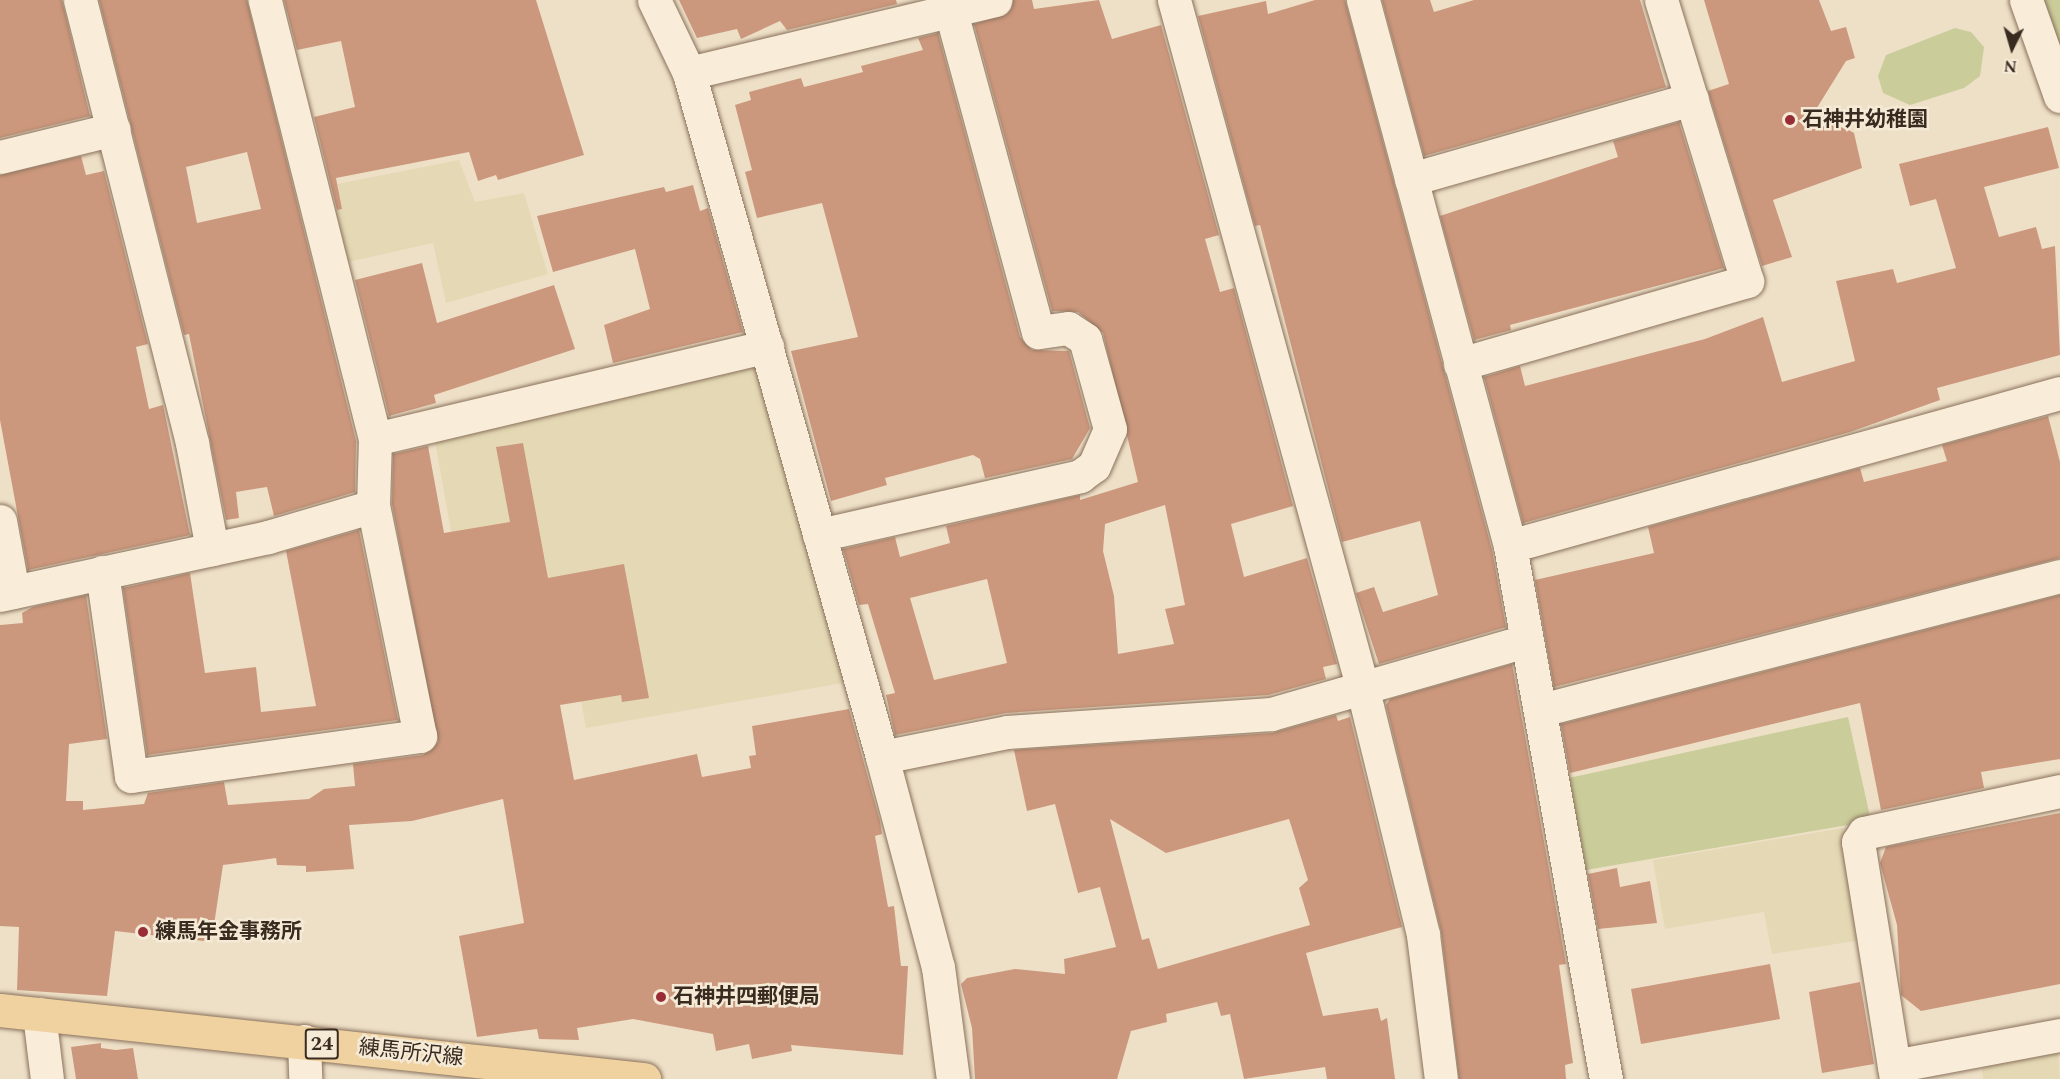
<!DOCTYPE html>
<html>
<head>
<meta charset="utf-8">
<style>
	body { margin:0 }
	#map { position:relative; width:2060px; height:1079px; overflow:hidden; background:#eee0c7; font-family:Spectral,"Noto Sans JP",serif }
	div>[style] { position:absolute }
	.farmland>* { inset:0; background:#e4d9b4 }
	.green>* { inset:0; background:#cacc9a }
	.building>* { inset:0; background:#cc987d }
	.roads { filter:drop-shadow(0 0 2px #8a715c) drop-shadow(0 0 2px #8a715c) }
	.minor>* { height:33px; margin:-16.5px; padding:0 16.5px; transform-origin:16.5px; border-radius:16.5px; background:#f9edda }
	.primary>* { height:33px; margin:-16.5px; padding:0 16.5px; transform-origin:16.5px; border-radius:16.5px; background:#f0d1a0 }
	.dots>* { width:16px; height:16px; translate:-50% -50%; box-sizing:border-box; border:3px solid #f5ead6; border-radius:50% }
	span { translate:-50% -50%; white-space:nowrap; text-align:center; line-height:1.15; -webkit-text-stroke:5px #f5ead6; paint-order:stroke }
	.shield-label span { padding:2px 4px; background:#f5ead6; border:2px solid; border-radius:4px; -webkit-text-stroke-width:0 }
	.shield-label { font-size:20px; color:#3a2b20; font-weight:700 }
	.poi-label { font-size:21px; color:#3a2b20; font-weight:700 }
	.left { translate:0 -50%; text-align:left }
	.street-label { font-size:21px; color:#3a2b20 }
	.north { position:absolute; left:1982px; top:18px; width:60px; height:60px; -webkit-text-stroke:4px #f5ead6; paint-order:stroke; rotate:185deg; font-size:16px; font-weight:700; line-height:24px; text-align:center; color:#3a2b20 }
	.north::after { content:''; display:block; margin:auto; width:21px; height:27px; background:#3a2b20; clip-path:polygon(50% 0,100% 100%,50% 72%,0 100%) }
</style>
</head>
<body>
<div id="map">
	<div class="farmland">
		<i style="clip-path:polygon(459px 160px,475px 202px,524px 193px,548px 274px,446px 303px,433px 243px,344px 263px,333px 211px,342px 209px,337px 184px)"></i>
		<i style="clip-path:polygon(752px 361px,760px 365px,849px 674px,843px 683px,586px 728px,581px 700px,484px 718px,435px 441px)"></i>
		<i style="clip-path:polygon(1843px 828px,1862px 940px,1772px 954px,1764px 912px,1665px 929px,1653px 860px)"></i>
		<i style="clip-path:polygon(2058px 1052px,2060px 1079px,1983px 1079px,1981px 1064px)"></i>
	</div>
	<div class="green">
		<i style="clip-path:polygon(2037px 0,2060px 0,2060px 68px)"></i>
		<i style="clip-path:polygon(1955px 28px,1971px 32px,1984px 47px,1980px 76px,1964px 88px,1910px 105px,1883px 93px,1878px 76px,1886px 55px)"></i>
		<i style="clip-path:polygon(1848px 717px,1871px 821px,1586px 870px,1569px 778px)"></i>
	</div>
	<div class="building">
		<i style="clip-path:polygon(0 0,62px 0,90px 116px,0 138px)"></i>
		<i style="clip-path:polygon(evenodd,99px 0,247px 0,356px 441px,355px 492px,274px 516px,267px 487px,236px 492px,239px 518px,226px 520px,189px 334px,184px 335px,99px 0,247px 152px,261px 209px,197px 223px,186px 167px,247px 152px)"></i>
		<i style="clip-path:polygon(284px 0,536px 0,584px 155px,498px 180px,496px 175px,478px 181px,469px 152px,336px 178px,342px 209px,337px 210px,314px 117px,355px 107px,341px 41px,297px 50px)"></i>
		<i style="clip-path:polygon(679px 0,896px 0,897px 4px,787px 30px,780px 21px,741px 39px,737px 29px,697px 38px)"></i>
		<i style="clip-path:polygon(evenodd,1013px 0,1032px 0,1034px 9px,1099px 0,1112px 39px,1161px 25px,1219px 235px,1205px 239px,1220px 292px,1234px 288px,1293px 506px,1231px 524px,1244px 577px,1307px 558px,1337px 664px,1323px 667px,1326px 679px,1268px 695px,1006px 713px,895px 735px,886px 695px,895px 693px,868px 604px,859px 605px,843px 549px,895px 537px,900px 557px,950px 543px,946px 526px,1080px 495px,1080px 500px,1138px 482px,1103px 333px,1078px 312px,1052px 311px,974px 24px,1007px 14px,1013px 0,1165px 505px,1185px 605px,1165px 609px,1174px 644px,1118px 654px,1114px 596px,1103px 551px,1105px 524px,1165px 505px,1013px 0,987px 579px,1007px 663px,934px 680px,910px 598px,987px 579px)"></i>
		<i style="clip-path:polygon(1315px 0,1345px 0,1492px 550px,1506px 627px,1379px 664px,1356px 593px,1374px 587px,1383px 612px,1438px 595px,1420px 521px,1342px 542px,1260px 225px,1255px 226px,1198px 16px,1266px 1px,1268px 14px)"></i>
		<i style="clip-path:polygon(1382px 0,1430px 0,1434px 12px,1474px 0,1640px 0,1666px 87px,1424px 156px)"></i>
		<i style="clip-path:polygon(1704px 0,1819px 0,1831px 31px,1846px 27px,1855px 58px,1846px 61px,1815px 111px,1854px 133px,1862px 168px,1773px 200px,1792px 257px,1762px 266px,1708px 91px,1729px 84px)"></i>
		<i style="clip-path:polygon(938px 33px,1020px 337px,1032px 350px,1069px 351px,1090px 428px,1072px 459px,985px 478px,980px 459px,973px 455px,885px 478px,887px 485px,831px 501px,791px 351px,858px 337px,822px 203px,757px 218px,745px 172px,752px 170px,735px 105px,751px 100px,749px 92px,801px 78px,804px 87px,863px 72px,861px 66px,923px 50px,918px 38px)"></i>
		<i style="clip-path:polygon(1679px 122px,1724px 268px,1510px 325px,1511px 330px,1474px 340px,1440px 216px,1618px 157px,1613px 141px)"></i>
		<i style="clip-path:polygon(2048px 127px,2059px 168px,1984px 187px,1999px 237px,2036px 227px,2042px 249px,2055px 246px,2060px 355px,1937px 388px,1940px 400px,1850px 432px,1523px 523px,1484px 377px,1520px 366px,1525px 386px,1705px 339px,1763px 317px,1782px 382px,1855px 361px,1836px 281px,1893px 269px,1897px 283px,1956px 268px,1936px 199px,1910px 206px,1899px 164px)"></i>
		<i style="clip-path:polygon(81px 156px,86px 175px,104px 171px,148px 344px,136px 347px,149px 409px,163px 405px,190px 535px,28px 570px,0 420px,0 175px)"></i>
		<i style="clip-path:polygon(693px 185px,700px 211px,708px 208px,743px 332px,613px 363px,604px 325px,650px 309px,635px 249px,553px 272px,537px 216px,664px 187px,666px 192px)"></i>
		<i style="clip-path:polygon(422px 263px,437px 323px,554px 285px,575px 349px,434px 395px,436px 403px,389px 416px,355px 280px)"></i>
		<i style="clip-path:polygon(2048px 416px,2060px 462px,2060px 558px,1554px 687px,1535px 580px,1654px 553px,1648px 527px,1860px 468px,1864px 482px,1947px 461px,1942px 445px)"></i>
		<i style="clip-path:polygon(523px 443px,548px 578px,624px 564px,649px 698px,622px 702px,621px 695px,560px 705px,574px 780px,697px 754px,702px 777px,751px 768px,749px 756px,756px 755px,752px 726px,849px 709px,880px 821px,882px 834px,875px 836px,888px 907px,894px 906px,901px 966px,908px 966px,903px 1055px,791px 1045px,792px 1051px,752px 1059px,749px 1044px,716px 1051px,713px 1034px,633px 1019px,577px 1028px,579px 1040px,539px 1039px,537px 1029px,477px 1037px,459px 936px,524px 923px,503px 799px,412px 821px,349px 825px,354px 869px,306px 872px,306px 866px,277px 865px,276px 858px,223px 865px,214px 925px,207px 924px,204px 941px,115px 931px,107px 996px,17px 990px,19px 927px,0 926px,0 625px,23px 623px,22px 613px,33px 607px,86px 595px,107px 739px,69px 744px,66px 801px,83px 801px,83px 810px,144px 804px,148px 793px,224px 782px,228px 805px,309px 799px,324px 789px,355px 786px,353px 764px,423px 755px,438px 742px,392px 504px,393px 454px,428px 446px,444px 533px,510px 522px,496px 447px)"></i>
		<i style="clip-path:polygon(359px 530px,398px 720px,147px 755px,123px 588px,190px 573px,205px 673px,256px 667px,261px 712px,316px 706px,286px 551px)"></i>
		<i style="clip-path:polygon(2060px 595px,2060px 759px,1981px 772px,1984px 788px,1881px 810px,1860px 703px,1570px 773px,1561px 724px)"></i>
		<i style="clip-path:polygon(1512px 664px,1566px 964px,1559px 965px,1573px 1063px,1565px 1065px,1566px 1079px,1459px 1079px,1441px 931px,1386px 705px,1390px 699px)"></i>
		<i style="clip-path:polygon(evenodd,1336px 715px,1338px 721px,1350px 717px,1402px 927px,1306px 953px,1323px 1016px,1378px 1008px,1381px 1021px,1387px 1018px,1395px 1079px,1327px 1079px,1325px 1067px,1244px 1079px,1230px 1014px,1221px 1016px,1217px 1002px,1166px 1014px,1167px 1022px,1131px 1031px,1117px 1079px,975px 1079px,972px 1028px,961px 984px,967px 978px,1015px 969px,1065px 974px,1064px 959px,1116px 947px,1100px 887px,1078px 893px,1055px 804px,1027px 811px,1014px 750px,1272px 733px,1336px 715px,1110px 819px,1166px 853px,1289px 819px,1308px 880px,1299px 888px,1310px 925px,1158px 969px,1149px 938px,1142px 940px,1110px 819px)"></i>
		<i style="clip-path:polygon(2060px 813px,2060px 984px,1921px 1011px,1901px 995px,1897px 925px,1880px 863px,1886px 847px)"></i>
		<i style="clip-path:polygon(1617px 868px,1620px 887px,1650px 881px,1657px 923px,1598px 929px,1588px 874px)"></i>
		<i style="clip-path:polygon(1770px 964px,1780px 1019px,1641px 1044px,1631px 989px)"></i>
		<i style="clip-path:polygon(1860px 982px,1874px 1064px,1822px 1073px,1809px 992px)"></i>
		<i style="clip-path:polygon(101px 1043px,101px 1048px,116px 1050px,133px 1048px,138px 1079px,76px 1079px,71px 1047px)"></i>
	</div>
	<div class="roads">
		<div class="minor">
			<i style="left:80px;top:0;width:457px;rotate:75.8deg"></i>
			<i style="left:192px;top:443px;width:108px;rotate:79.3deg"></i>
			<i style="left:654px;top:0;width:81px;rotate:64.4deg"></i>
			<i style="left:689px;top:73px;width:711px;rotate:74.24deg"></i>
			<i style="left:882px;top:757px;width:217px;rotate:75.1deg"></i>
			<i style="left:938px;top:967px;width:113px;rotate:82.4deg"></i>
			<i style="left:1174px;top:0;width:711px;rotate:74.67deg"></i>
			<i style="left:1362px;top:686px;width:256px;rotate:76.2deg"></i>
			<i style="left:1423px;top:935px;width:145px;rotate:82.9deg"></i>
			<i style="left:1363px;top:0;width:565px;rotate:74.93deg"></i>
			<i style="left:1510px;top:546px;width:542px;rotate:79.79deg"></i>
			<i style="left:2026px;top:0;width:102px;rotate:70.5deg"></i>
			<i style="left:689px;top:73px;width:315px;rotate:-13.4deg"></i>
			<i style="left:0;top:157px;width:117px;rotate:-13.8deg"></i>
			<i style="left:1411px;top:179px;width:292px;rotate:-15.9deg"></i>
			<i style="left:1460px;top:364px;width:299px;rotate:-16.1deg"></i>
			<i style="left:1747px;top:281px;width:294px;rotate:-107deg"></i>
			<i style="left:375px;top:439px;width:403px;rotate:-13.3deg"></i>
			<i style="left:0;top:521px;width:72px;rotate:79.6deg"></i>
			<i style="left:819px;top:535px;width:268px;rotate:-12.7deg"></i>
			<i style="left:1080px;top:476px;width:17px;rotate:-36deg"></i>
			<i style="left:1094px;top:466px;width:40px;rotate:-66.6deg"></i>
			<i style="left:1110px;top:429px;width:93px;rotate:-105.5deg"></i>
			<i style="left:1085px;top:339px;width:20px;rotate:-147deg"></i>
			<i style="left:1068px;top:328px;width:30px;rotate:172deg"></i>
			<i style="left:1038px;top:332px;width:333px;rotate:-105.2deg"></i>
			<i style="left:1510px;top:546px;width:571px;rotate:-15.55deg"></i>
			<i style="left:102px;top:572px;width:206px;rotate:81.9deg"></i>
			<i style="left:131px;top:776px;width:292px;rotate:-7.9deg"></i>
			<i style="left:420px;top:736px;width:235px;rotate:-101.5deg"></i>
			<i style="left:373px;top:506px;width:67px;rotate:-88.3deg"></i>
			<i style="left:375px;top:439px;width:453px;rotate:-104.1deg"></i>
			<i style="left:0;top:595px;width:274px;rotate:-12.2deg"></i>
			<i style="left:268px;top:537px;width:109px;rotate:-16.4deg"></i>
			<i style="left:1541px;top:710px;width:536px;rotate:-14.48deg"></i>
			<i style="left:882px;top:757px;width:127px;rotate:-11.3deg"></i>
			<i style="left:1007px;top:732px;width:265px;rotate:-3.9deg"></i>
			<i style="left:1271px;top:714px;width:265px;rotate:-16deg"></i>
			<i style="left:39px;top:1014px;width:65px;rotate:83deg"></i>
			<i style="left:304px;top:1041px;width:38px;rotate:88deg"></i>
			<i style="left:1894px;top:1066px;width:169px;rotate:-10.6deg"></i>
			<i style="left:1896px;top:1079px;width:240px;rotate:-99.1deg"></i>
			<i style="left:1858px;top:842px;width:11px;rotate:-56deg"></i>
			<i style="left:1864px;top:833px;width:200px;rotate:-12.1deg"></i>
		</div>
		<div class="primary">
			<i style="left:0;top:1010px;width:648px;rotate:6.12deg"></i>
		</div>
	</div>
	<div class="dots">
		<i style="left:1790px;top:120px;background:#982d35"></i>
		<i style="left:143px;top:932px;background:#982d35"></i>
		<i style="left:661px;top:997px;background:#982d35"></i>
	</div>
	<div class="shield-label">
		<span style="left:322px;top:1044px">24</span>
	</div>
	<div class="poi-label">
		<span class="left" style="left:1802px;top:120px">石神井幼稚園</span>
		<span class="left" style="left:155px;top:932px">練馬年金事務所</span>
		<span class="left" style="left:673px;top:997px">石神井四郵便局</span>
	</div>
	<div class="street-label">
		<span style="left:411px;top:1053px;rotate:6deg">練馬所沢線</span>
	</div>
	<div class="north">N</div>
</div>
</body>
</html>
